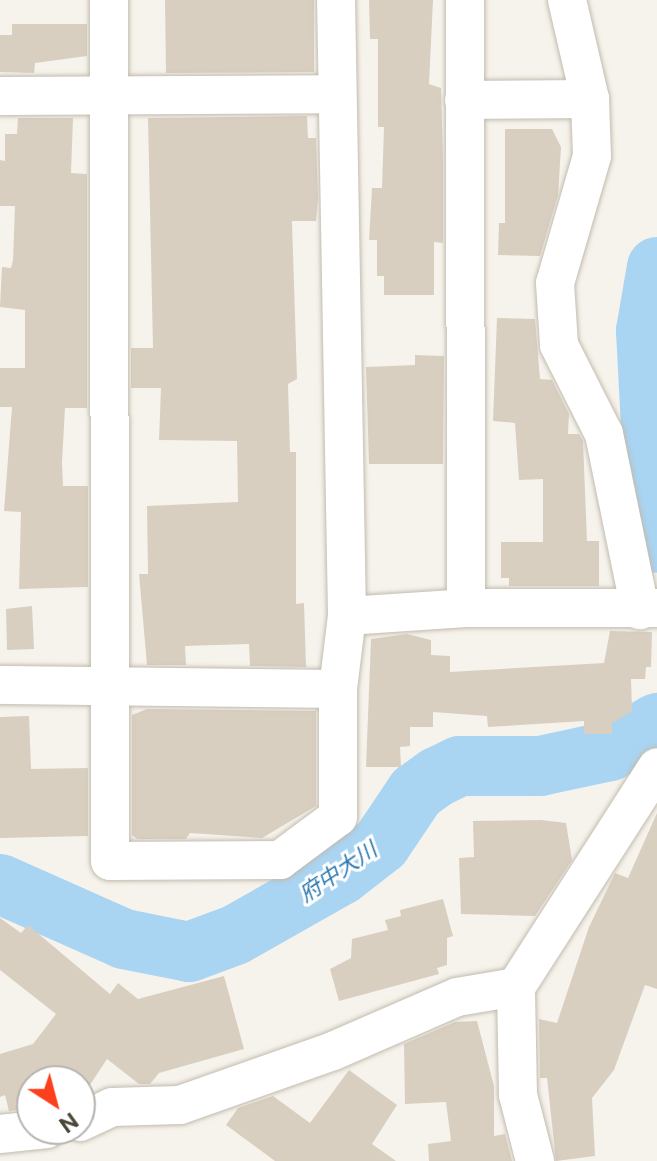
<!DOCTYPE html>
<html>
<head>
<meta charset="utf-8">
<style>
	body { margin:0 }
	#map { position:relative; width:657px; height:1161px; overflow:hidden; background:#f6f3ec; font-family:"Public Sans","Noto Sans JP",sans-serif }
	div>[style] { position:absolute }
	.river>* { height:60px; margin:-30px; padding:0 30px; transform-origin:30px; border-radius:30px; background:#a9d4f2 }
	.building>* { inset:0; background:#d8cfc1 }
	.roads { filter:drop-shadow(0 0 2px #c2bbae) drop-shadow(0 0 2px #c2bbae) }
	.minor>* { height:38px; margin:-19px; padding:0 19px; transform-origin:19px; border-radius:19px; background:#fff }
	span { translate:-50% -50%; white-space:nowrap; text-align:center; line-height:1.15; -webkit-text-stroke:6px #fff; paint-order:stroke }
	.water-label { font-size:22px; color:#2e7ab2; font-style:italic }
	.north { position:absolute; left:16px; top:1065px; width:80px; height:80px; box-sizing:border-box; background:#fff; border:2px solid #b7b4b0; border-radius:50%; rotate:144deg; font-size:22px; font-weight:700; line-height:32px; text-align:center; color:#4b4439 }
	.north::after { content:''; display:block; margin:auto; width:28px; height:36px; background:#fc3f1d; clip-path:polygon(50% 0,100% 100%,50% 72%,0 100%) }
</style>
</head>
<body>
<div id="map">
	<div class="river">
		<i style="left:657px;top:267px;width:65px;rotate:99.8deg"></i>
		<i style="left:646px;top:331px;width:212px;rotate:87deg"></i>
		<i style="left:0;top:884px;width:136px;rotate:23.9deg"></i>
		<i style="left:124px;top:939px;width:66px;rotate:11.3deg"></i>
		<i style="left:189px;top:952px;width:49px;rotate:-20.3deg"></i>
		<i style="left:235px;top:935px;width:122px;rotate:-29.5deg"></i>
		<i style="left:341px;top:875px;width:51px;rotate:-37.8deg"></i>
		<i style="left:381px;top:844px;width:63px;rotate:-56.1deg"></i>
		<i style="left:416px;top:792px;width:26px;rotate:-36deg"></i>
		<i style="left:437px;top:777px;width:25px;rotate:-26deg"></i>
		<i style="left:460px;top:766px;width:80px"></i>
		<i style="left:540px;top:766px;width:72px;rotate:-12.1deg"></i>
		<i style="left:610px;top:751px;width:55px;rotate:-30.8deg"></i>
	</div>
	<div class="building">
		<i style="clip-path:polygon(165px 0,314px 0,314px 72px,166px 73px)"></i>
		<i style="clip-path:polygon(369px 0,433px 0,429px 84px,441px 88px,443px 159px,443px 243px,434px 242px,434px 295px,384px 295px,384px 276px,377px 276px,377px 240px,369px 240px,372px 188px,382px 188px,384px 127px,378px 127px,378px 39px,370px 39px)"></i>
		<i style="clip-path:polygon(12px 24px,87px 24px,87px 56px,35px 63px,34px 73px,0 72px,0 35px,12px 35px)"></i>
		<i style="clip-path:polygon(307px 116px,308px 138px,316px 138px,318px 198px,316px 221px,292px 221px,297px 379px,288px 384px,290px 452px,296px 452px,296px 604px,304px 603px,306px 667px,250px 666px,249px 644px,185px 646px,186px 665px,147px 665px,139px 574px,148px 574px,147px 506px,238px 502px,237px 441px,159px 440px,161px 388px,131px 388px,131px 348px,153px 348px,148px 118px)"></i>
		<i style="clip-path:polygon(18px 118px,73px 118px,71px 173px,87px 174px,87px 408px,65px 408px,62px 462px,63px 486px,88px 486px,88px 587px,19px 589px,21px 512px,4px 511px,12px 407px,0 407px,0 368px,25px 368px,25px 310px,0 307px,2px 267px,11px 268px,13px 260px,15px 206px,0 206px,0 160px,5px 161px,5px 134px,17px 134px)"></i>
		<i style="clip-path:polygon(505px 129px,552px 129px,561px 147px,558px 195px,540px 256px,498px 255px,499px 223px,505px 223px)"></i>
		<i style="clip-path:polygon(497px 318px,535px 319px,540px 379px,552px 380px,569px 414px,568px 434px,579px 434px,583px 441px,587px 541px,599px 541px,599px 586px,509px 586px,509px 578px,501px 578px,501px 542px,543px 542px,543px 479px,519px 480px,515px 423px,493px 421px)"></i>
		<i style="clip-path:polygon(415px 355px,444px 356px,443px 464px,369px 464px,366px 367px,415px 365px)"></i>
		<i style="clip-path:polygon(32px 606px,34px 649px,7px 650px,6px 609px)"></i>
		<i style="clip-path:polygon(610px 631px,652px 632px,651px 667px,646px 667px,645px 679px,631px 679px,632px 711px,612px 723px,612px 734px,584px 734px,584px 721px,488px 727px,487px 716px,433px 712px,433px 727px,410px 727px,410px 746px,400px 747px,401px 767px,366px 767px,371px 639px,407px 634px,431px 640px,431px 655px,450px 656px,450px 672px,604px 663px)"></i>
		<i style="clip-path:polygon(147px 709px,316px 711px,316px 806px,262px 838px,190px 833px,186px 839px,137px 839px,132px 835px,132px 715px)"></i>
		<i style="clip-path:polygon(29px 716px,31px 769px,88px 768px,88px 836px,0 838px,0 717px)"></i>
		<i style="clip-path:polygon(657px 813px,657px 989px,645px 985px,614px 1070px,592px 1098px,595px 1156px,556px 1161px,547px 1078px,540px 1078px,539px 1019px,557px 1023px,589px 927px,615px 873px,628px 878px)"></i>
		<i style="clip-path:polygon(541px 820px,566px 823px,572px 860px,535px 916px,461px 914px,459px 858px,474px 857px,473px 821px)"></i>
		<i style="clip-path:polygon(443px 899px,453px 936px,447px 938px,447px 965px,437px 968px,439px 974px,339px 1001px,330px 969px,351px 958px,352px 939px,388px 930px,385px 920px,401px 916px,400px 910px)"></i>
		<i style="clip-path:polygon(0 918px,21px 933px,28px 925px,110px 994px,118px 983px,138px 999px,224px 976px,244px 1049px,159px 1073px,150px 1084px,139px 1084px,107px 1059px,82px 1097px,80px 1081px,32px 1081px,32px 1108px,9px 1111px,5px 1095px,0 1097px,0 1054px,33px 1044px,56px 1014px,0 970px)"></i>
		<i style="clip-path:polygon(477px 1021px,494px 1086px,494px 1136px,505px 1134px,512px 1161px,429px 1161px,428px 1144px,451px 1141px,446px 1102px,405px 1104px,404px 1044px,455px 1022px)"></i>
		<i style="clip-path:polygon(349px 1070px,397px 1105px,372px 1144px,396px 1161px,275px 1161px,226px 1125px,238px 1108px,273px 1096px,310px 1123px)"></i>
	</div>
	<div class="roads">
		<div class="minor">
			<i style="left:109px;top:0;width:861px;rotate:89.93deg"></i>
			<i style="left:110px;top:861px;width:170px;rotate:-0.3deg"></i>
			<i style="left:280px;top:860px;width:72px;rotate:-36.6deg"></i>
			<i style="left:338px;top:817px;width:128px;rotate:-90deg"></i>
			<i style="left:465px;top:0;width:608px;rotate:89.91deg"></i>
			<i style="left:567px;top:0;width:102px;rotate:76.9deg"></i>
			<i style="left:590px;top:99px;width:57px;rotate:88deg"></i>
			<i style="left:592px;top:156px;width:132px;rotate:106.2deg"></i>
			<i style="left:555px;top:283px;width:62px;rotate:86.3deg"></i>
			<i style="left:559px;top:345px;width:100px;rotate:63.2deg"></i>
			<i style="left:604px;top:434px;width:180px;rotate:78.4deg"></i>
			<i style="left:0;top:96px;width:336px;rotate:-0.3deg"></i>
			<i style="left:464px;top:100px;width:126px;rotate:-0.5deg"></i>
			<i style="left:347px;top:616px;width:119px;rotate:-3.8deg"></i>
			<i style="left:466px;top:608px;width:191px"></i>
			<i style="left:0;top:685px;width:338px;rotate:0.7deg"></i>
			<i style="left:338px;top:689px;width:74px;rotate:-83deg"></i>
			<i style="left:347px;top:616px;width:616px;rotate:-91.02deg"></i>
			<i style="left:80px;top:1122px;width:35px;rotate:-25deg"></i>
			<i style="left:112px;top:1107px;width:68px;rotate:-1.7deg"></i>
			<i style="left:180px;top:1105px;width:162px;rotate:-19.4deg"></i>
			<i style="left:333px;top:1051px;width:135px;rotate:-23.5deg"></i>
			<i style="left:457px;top:997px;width:60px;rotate:-9.6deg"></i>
			<i style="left:0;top:1134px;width:47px;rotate:-6.1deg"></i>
			<i style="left:535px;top:1161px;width:68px;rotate:-104.4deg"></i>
			<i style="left:518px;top:1095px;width:108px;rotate:-91.1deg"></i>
			<i style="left:516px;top:987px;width:261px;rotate:-57.3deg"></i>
		</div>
	</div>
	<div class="water-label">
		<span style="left:338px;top:872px;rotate:-34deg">府中大川</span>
	</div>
	<div class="north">N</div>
</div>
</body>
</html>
